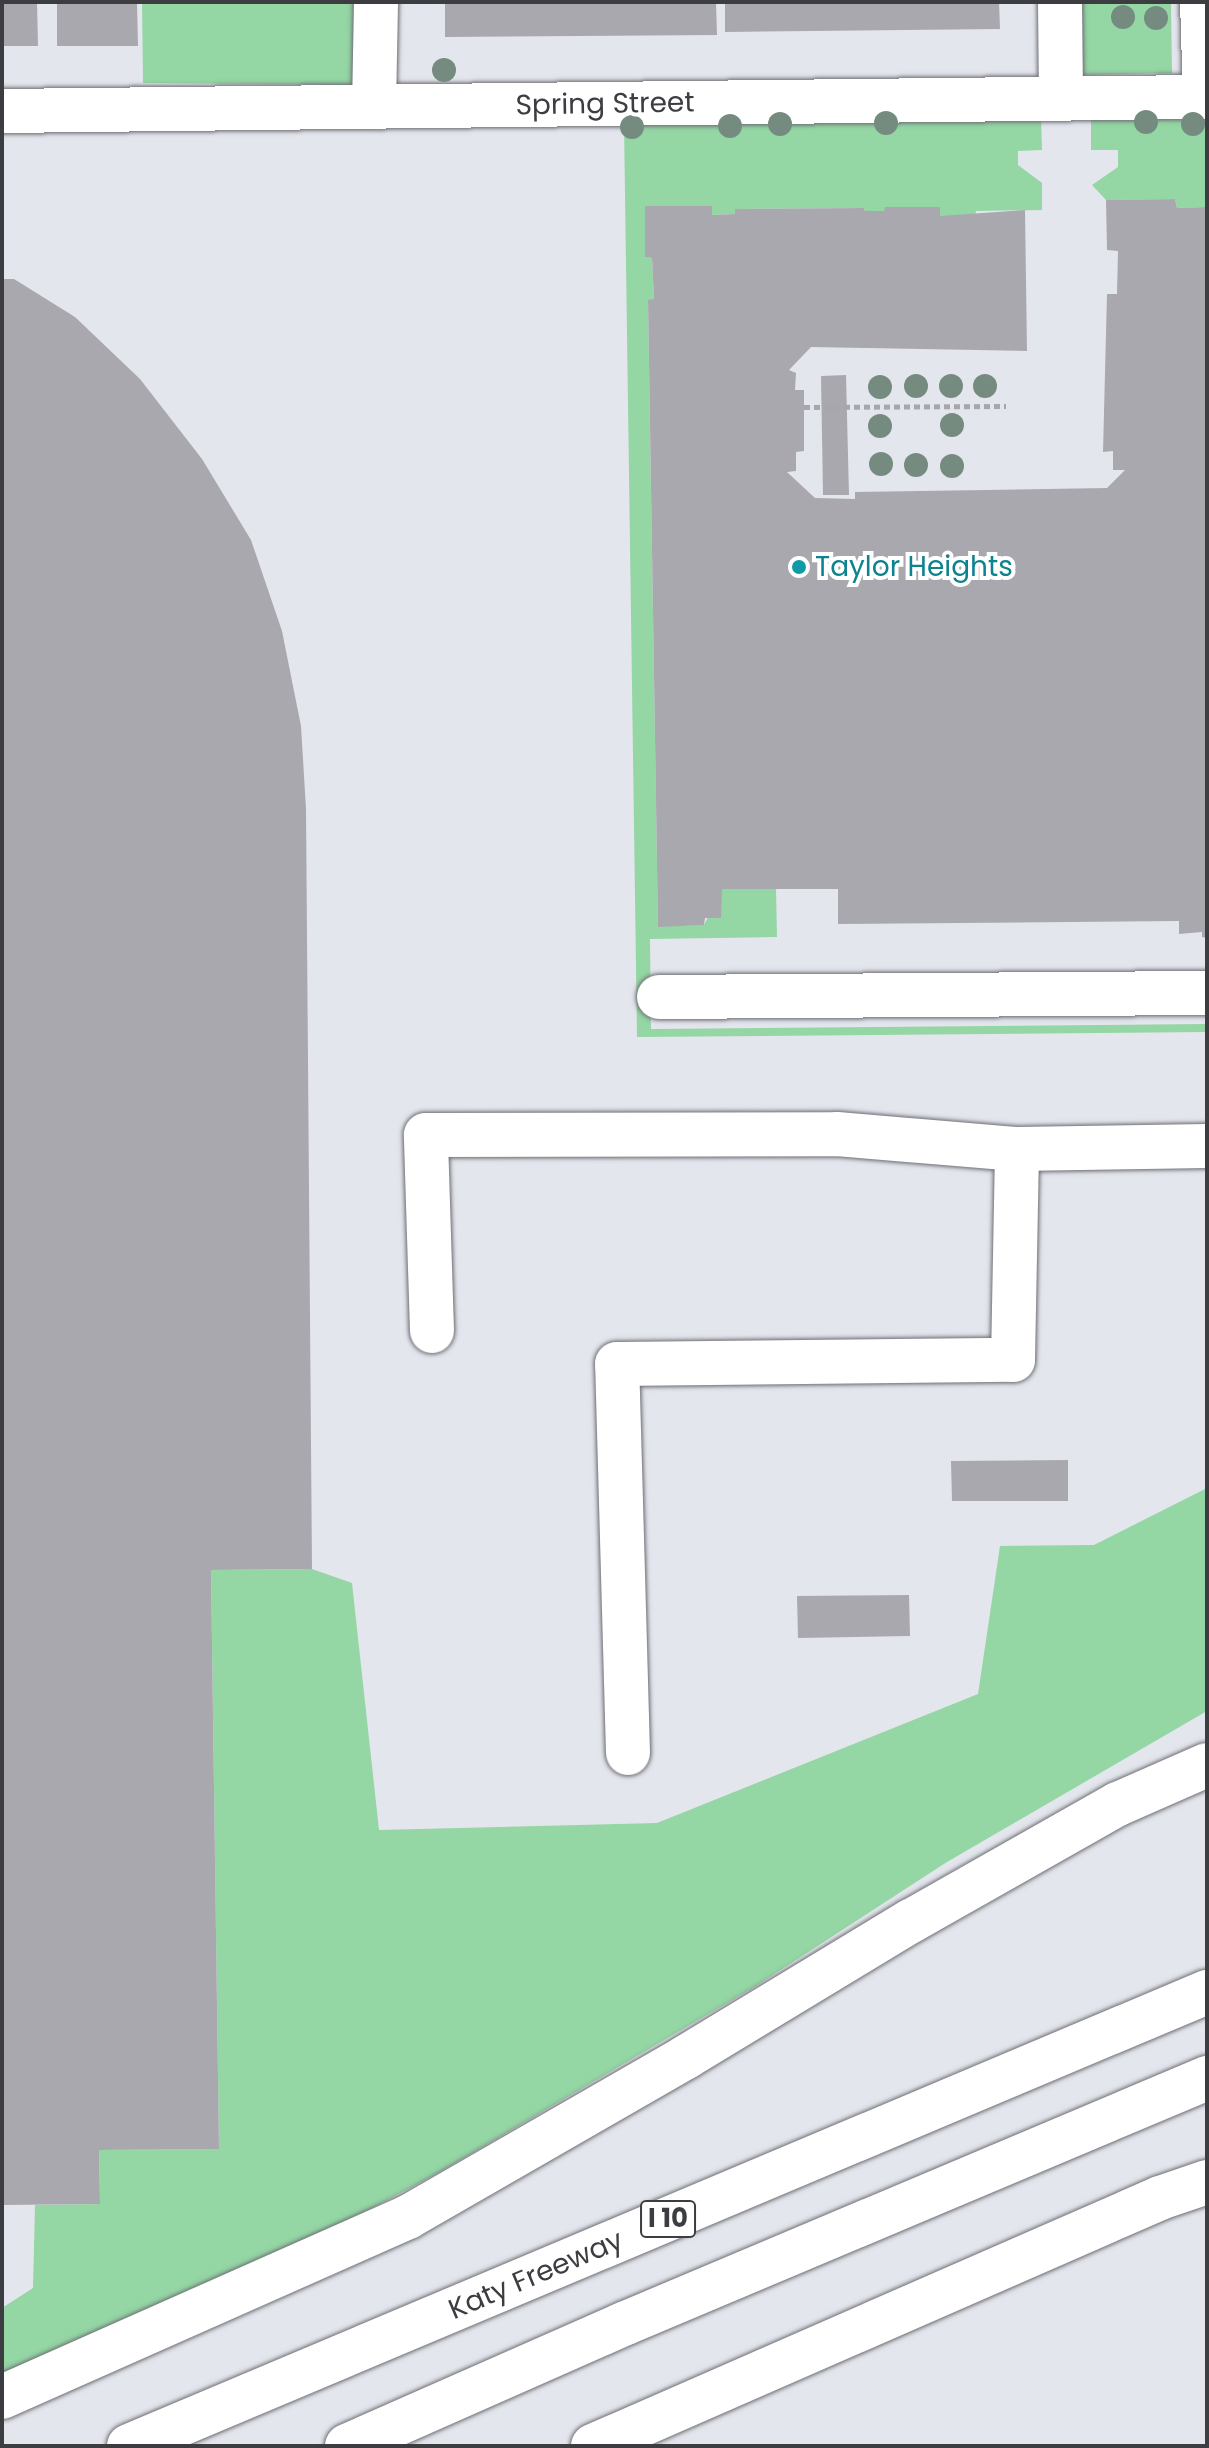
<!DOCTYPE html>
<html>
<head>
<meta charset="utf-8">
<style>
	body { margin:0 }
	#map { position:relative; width:1209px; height:2448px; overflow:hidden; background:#e4e6ed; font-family:Poppins,sans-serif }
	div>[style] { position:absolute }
	.green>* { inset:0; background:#94d6a4 }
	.building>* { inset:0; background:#a9a8ae }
	.path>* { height:5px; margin-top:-2.5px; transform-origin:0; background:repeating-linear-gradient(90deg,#a5a7ad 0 6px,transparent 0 10px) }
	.roads { filter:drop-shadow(0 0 2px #6e6f75) drop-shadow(0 0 2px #6e6f75) }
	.minor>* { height:44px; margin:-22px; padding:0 22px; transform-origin:22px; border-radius:22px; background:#fff }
	.highway>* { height:44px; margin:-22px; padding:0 22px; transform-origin:22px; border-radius:22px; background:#fff }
	.trees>* { width:24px; height:24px; margin:-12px; border-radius:50%; background:#768b80 }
	.dots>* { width:22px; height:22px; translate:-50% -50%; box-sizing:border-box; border:4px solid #fff; border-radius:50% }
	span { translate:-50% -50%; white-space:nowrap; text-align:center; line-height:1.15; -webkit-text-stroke:8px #fff; paint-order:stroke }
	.shield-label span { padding:2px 6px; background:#fff; border:2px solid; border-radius:6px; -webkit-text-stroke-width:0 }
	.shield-label { font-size:26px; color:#3c3d40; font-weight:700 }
	.street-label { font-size:28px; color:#3c3d40 }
	.culture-label { font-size:28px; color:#0d838f }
	.left { translate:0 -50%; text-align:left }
	.frame { position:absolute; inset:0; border:4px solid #3c3d40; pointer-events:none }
</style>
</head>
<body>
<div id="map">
	<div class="green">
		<i style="clip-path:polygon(142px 2px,354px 2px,356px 85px,143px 83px)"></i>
		<i style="clip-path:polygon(1078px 2px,1171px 2px,1172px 73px,1078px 75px)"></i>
		<i style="clip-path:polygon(1091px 116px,1207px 118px,1207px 207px,1177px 208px,1175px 199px,1106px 200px,1092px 185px,1118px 167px,1118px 150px,1091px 150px)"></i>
		<i style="clip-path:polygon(1041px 117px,1042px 150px,1018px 151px,1018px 165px,1042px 183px,1042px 210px,976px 211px,975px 216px,940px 216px,865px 211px,864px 208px,735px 209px,735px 214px,712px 215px,645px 257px,652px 258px,654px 299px,648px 301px,658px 926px,704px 925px,722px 889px,776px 889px,777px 937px,650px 939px,651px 1029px,1207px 1024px,1207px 1032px,637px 1037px,624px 124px)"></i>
		<i style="clip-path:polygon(1207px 1488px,1207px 1711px,947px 1862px,756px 1986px,438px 2173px,267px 2264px,2px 2392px,2px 2308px,33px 2288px,35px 2205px,100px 2204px,99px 2150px,219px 2149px,211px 1570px,312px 1569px,352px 1583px,379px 1830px,657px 1823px,978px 1694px,1000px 1546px,1094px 1545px)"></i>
	</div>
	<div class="building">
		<i style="clip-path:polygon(2px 2px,37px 2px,38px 46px,2px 46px)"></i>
		<i style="clip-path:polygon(57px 2px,137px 2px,138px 46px,57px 46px)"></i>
		<i style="clip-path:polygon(445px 2px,716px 2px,717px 35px,445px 37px)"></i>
		<i style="clip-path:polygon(725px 2px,999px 2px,1000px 29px,725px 32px)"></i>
		<i style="clip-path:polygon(1175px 199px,1177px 208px,1207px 207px,1207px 938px,1202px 937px,1202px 932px,1179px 934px,1179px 921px,838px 924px,838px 889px,722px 889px,721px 918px,705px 918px,704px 925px,658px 927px,648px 300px,654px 299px,652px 258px,645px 257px,645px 206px,712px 206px,712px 215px,735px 214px,735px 209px,864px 208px,865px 211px,884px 211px,885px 207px,940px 207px,940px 216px,1025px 210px,1027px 351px,811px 347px,789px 370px,796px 373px,795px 390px,804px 390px,804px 451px,796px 452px,796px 471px,787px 472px,815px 498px,855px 499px,855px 492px,1107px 488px,1125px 470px,1113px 470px,1113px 451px,1103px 452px,1107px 294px,1117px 294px,1118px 251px,1107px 250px,1106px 200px)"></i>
		<i style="clip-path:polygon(2px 279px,14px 279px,75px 317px,140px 379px,202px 459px,251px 540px,282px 631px,301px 726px,306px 809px,312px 1569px,211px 1570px,219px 2149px,99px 2150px,100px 2204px,2px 2205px)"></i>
		<i style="clip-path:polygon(846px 375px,849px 495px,823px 495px,821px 376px)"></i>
		<i style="clip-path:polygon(1068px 1460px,1068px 1501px,952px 1501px,951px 1461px)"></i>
		<i style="clip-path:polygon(909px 1595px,910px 1636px,798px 1638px,797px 1596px)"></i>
	</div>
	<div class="path">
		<i style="left:804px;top:407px;width:202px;rotate:-0.3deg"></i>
	</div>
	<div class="roads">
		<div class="minor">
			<i style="left:1060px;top:2px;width:95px;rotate:89.4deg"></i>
			<i style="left:1202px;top:2px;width:95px;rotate:88.2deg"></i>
			<i style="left:374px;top:107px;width:105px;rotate:-88.9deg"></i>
			<i style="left:2px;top:111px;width:1205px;rotate:-0.67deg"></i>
			<i style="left:659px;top:997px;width:548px;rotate:-0.42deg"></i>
			<i style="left:432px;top:1331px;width:196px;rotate:-91.8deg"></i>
			<i style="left:426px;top:1135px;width:411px;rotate:-0.1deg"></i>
			<i style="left:837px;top:1134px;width:181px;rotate:4.8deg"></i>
			<i style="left:1017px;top:1149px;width:190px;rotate:-0.9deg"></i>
			<i style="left:628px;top:1753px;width:389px;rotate:-91.6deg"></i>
			<i style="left:617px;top:1364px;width:396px;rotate:-0.6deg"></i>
			<i style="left:1013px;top:1360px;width:211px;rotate:-88.9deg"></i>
		</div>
		<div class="highway">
			<i style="left:2px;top:2397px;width:444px;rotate:-23.9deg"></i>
			<i style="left:408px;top:2217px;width:321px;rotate:-29.9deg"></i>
			<i style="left:686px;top:2057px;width:263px;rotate:-31.2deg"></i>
			<i style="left:911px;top:1921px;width:238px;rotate:-29.5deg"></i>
			<i style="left:1118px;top:1804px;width:97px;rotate:-23.7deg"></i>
			<i style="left:129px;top:2446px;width:1170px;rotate:-22.84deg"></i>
			<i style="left:347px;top:2446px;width:305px;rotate:-23.8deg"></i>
			<i style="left:626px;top:2323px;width:631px;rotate:-22.86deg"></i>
			<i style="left:593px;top:2446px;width:619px;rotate:-23.62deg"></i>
			<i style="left:1160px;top:2198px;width:50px;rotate:-18.8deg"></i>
		</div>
	</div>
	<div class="trees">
		<i style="left:1123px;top:17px"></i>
		<i style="left:1156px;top:18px"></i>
		<i style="left:444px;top:70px"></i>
		<i style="left:1146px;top:122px"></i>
		<i style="left:886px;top:123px"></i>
		<i style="left:780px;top:124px"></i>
		<i style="left:1193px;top:124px"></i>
		<i style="left:730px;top:126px"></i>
		<i style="left:632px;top:127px"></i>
		<i style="left:916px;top:386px"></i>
		<i style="left:951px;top:386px"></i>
		<i style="left:985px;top:386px"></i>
		<i style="left:880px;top:387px"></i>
		<i style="left:952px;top:425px"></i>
		<i style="left:880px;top:426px"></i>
		<i style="left:881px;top:464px"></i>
		<i style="left:916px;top:465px"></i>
		<i style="left:952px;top:466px"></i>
	</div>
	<div class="dots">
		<i style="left:799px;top:567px;background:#0f9aa8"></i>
	</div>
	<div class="shield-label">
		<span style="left:668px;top:2219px">I 10</span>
	</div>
	<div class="street-label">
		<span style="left:605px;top:104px;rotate:-1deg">Spring Street</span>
		<span style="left:536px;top:2275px;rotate:-23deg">Katy Freeway</span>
	</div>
	<div class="culture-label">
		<span class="left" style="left:815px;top:567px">Taylor Heights</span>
	</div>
	<div class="frame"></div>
</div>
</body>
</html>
